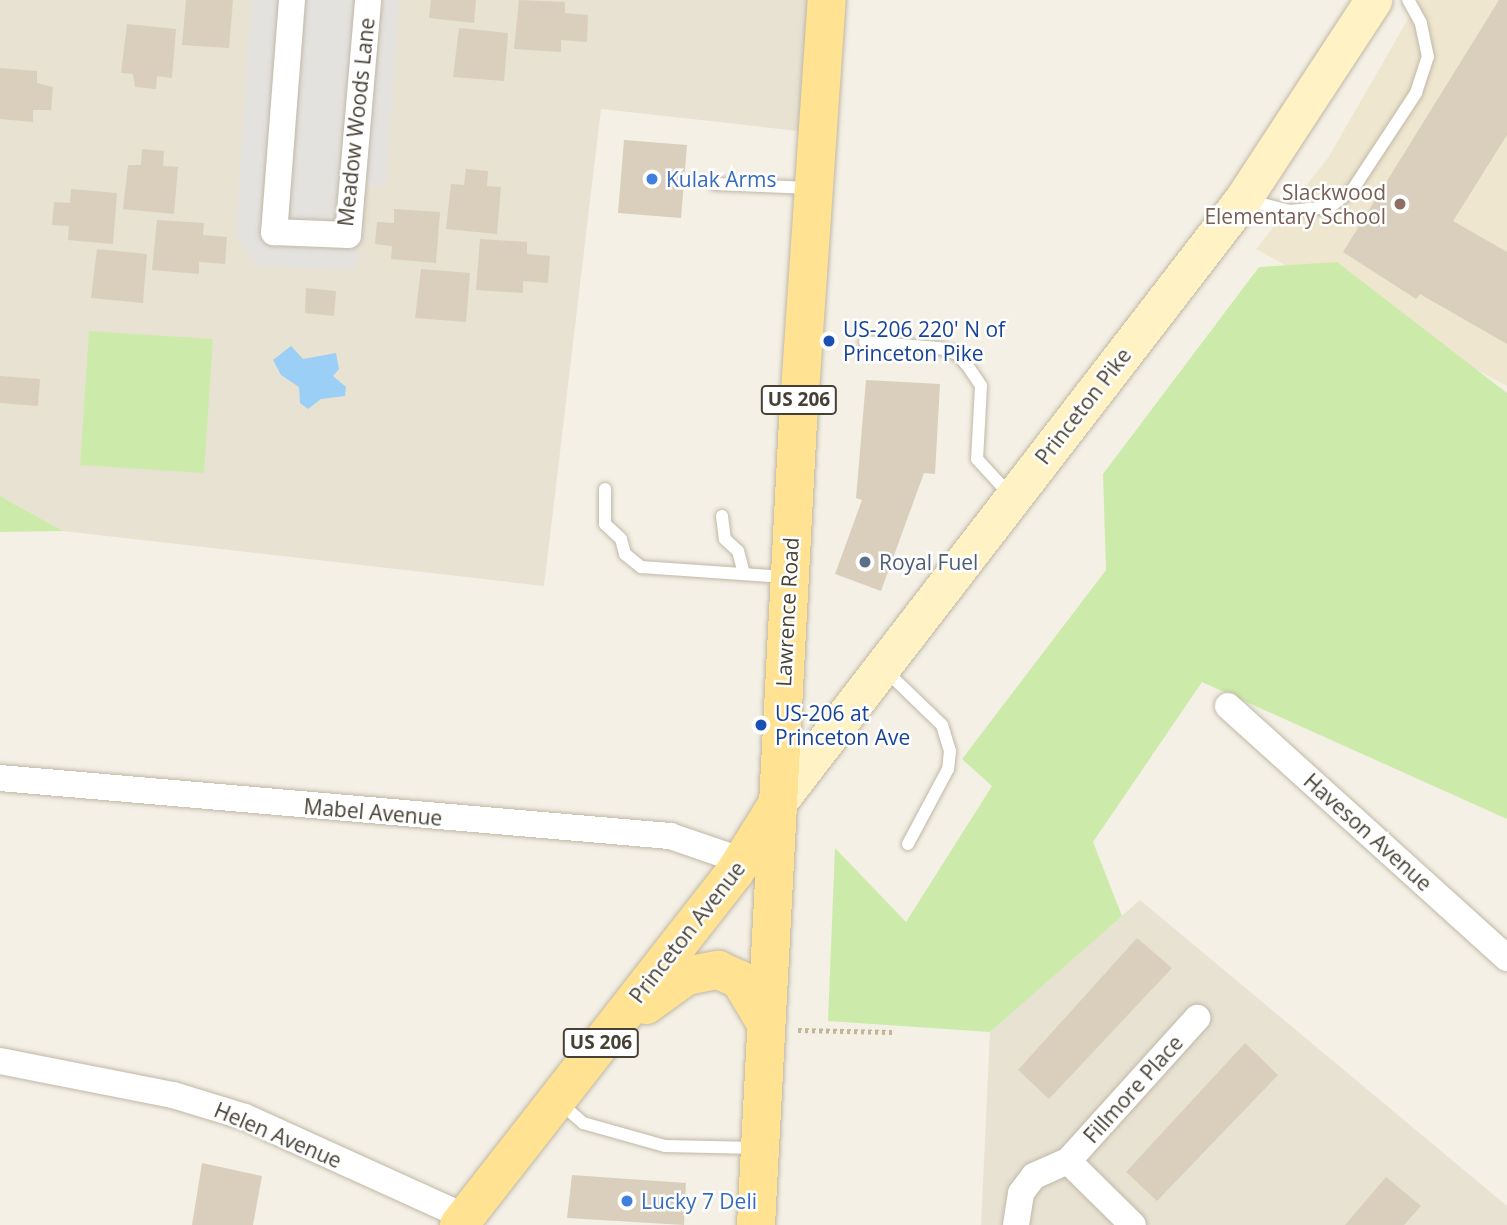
<!DOCTYPE html>
<html>
<head>
<meta charset="utf-8">
<style>
	body { margin:0 }
	#map { position:relative; width:1507px; height:1225px; overflow:hidden; background:#f4f0e5; font-family:"Open Sans",sans-serif }
	div>[style] { position:absolute }
	.residential>* { inset:0; background:#e8e2d3 }
	.education>* { inset:0; background:#eee6ce }
	.green>* { inset:0; background:#ccebaa }
	.parking>* { inset:0; background:#e4e2de }
	.water>* { inset:0; background:#9ccff5 }
	.building>* { inset:0; background:#d9cfbc }
	.path>* { height:4.5px; margin-top:-2.25px; transform-origin:0; background:repeating-linear-gradient(90deg,#c3b597 0 3.5px,transparent 0 7px) }
	.roads { filter:drop-shadow(0 0 2px #c0b8a7) drop-shadow(0 0 2px #c0b8a7) }
	.lane>* { height:12px; margin:-6px; padding:0 6px; transform-origin:6px; border-radius:6px; background:#fff }
	.street>* { height:26px; margin:-13px; padding:0 13px; transform-origin:13px; border-radius:13px; background:#fff }
	.secondary>* { height:37px; margin:-18.5px; padding:0 18.5px; transform-origin:18.5px; border-radius:18.5px; background:#fff2c4 }
	.primary>* { height:38px; margin:-19px; padding:0 19px; transform-origin:19px; border-radius:19px; background:#ffe393 }
	.dots>* { width:19px; height:19px; translate:-50% -50%; box-sizing:border-box; border:4px solid #fff; border-radius:50% }
	span { translate:-50% -50%; white-space:nowrap; text-align:center; line-height:1.15; -webkit-text-stroke:5px #fff; paint-order:stroke }
	.shield-label span { padding:2px 5px; background:#fff; border:2px solid; border-radius:5px; -webkit-text-stroke-width:0 }
	.shield-label { font-size:19px; color:#474034; font-weight:700 }
	.street-label { font-size:21px; color:#474034 }
	.shop-label { font-size:21px; color:#366cbe }
	.left { translate:0 -50%; text-align:left }
	.education-label { font-size:21px; color:#785e54 }
	.right { translate:-100% -50%; text-align:right }
	.transit-label { font-size:21px; color:#164399 }
	.service-label { font-size:21px; color:#4e5e75 }
</style>
</head>
<body>
<div id="map">
	<div class="residential">
		<i style="clip-path:polygon(0 0,827px 0,817px 133px,601px 109px,544px 586px,63px 531px,0 496px)"></i>
		<i style="clip-path:polygon(1140px 900px,1507px 1206px,1507px 1225px,981px 1225px,990px 1032px)"></i>
	</div>
	<div class="education">
		<i style="clip-path:polygon(1419px 0,1507px 0,1507px 386px,1256px 249px,1328px 158px)"></i>
	</div>
	<div class="green">
		<i style="clip-path:polygon(1337px 262px,1507px 393px,1507px 819px,1202px 682px,1093px 842px,1122px 916px,990px 1032px,828px 1021px,835px 848px,906px 922px,992px 786px,962px 759px,1106px 570px,1103px 474px,1259px 267px)"></i>
		<i style="clip-path:polygon(89px 331px,213px 339px,204px 473px,80px 465px)"></i>
		<i style="clip-path:polygon(0 496px,63px 531px,0 532px)"></i>
	</div>
	<div class="parking">
		<i style="clip-path:polygon(251px 0,399px 0,386px 184px,362px 190px,356px 270px,257px 266px,236px 236px)"></i>
	</div>
	<div class="water">
		<i style="clip-path:polygon(291px 346px,303px 359px,336px 353px,339px 369px,333px 376px,346px 387px,345px 396px,321px 399px,308px 409px,300px 403px,299px 387px,281px 375px,273px 360px)"></i>
	</div>
	<div class="building">
		<i style="clip-path:polygon(186px 0,233px 0,229px 48px,182px 45px)"></i>
		<i style="clip-path:polygon(431px 0,476px 0,474px 23px,429px 18px)"></i>
		<i style="clip-path:polygon(519px 0,565px 2px,565px 13px,588px 15px,587px 42px,561px 40px,561px 52px,514px 49px)"></i>
		<i style="clip-path:polygon(1499px 0,1507px 0,1507px 135px,1453px 221px,1507px 252px,1507px 344px,1420px 294px,1416px 299px,1343px 252px)"></i>
		<i style="clip-path:polygon(127px 24px,176px 29px,172px 78px,157px 76px,156px 89px,135px 87px,133px 74px,121px 73px)"></i>
		<i style="clip-path:polygon(459px 28px,508px 33px,504px 81px,453px 77px)"></i>
		<i style="clip-path:polygon(0 68px,37px 71px,37px 83px,53px 87px,51px 110px,33px 110px,33px 122px,0 119px)"></i>
		<i style="clip-path:polygon(624px 140px,687px 145px,681px 218px,618px 213px)"></i>
		<i style="clip-path:polygon(142px 149px,164px 151px,163px 166px,178px 167px,174px 214px,123px 209px,128px 165px,141px 165px)"></i>
		<i style="clip-path:polygon(466px 169px,488px 171px,487px 186px,501px 187px,497px 234px,446px 229px,451px 184px,464px 185px)"></i>
		<i style="clip-path:polygon(71px 189px,117px 193px,113px 244px,68px 240px,69px 226px,52px 225px,54px 202px,70px 203px)"></i>
		<i style="clip-path:polygon(394px 209px,440px 212px,436px 263px,391px 259px,392px 246px,375px 244px,377px 222px,394px 223px)"></i>
		<i style="clip-path:polygon(157px 220px,204px 223px,203px 235px,227px 237px,225px 264px,199px 262px,199px 274px,152px 270px)"></i>
		<i style="clip-path:polygon(480px 239px,527px 242px,527px 254px,550px 256px,548px 283px,523px 281px,523px 293px,476px 290px)"></i>
		<i style="clip-path:polygon(97px 249px,147px 254px,143px 303px,91px 298px)"></i>
		<i style="clip-path:polygon(421px 269px,470px 273px,466px 322px,415px 318px)"></i>
		<i style="clip-path:polygon(306px 288px,336px 291px,334px 316px,305px 313px)"></i>
		<i style="clip-path:polygon(0 376px,40px 379px,38px 406px,0 403px)"></i>
		<i style="clip-path:polygon(866px 380px,940px 384px,935px 474px,924px 473px,881px 591px,835px 574px,862px 500px,856px 498px)"></i>
		<i style="clip-path:polygon(1137px 938px,1172px 968px,1049px 1099px,1018px 1070px)"></i>
		<i style="clip-path:polygon(1245px 1043px,1278px 1075px,1157px 1201px,1126px 1172px)"></i>
		<i style="clip-path:polygon(202px 1163px,262px 1176px,253px 1225px,192px 1225px)"></i>
		<i style="clip-path:polygon(572px 1175px,686px 1183px,684px 1225px,567px 1218px)"></i>
		<i style="clip-path:polygon(1386px 1177px,1421px 1206px,1404px 1225px,1345px 1225px)"></i>
	</div>
	<div class="path">
		<i style="left:798px;top:1030px;width:94px;rotate:1.2deg"></i>
	</div>
	<div class="roads">
		<div class="lane">
			<i style="left:715px;top:184px;width:95px;rotate:2.4deg"></i>
			<i style="left:1247px;top:200px;width:43px;rotate:14.7deg"></i>
			<i style="left:1289px;top:211px;width:41px;rotate:-5.6deg"></i>
			<i style="left:1330px;top:207px;width:29px;rotate:-38deg"></i>
			<i style="left:1353px;top:189px;width:115px;rotate:-56.7deg"></i>
			<i style="left:1416px;top:93px;width:38px;rotate:-72deg"></i>
			<i style="left:1428px;top:57px;width:35px;rotate:-102deg"></i>
			<i style="left:1421px;top:23px;width:26px;rotate:-119deg"></i>
			<i style="left:865px;top:342px;width:74px;rotate:4.6deg"></i>
			<i style="left:939px;top:348px;width:19px;rotate:18deg"></i>
			<i style="left:957px;top:354px;width:15px;rotate:48deg"></i>
			<i style="left:967px;top:365px;width:25px;rotate:56deg"></i>
			<i style="left:981px;top:386px;width:73px;rotate:93.1deg"></i>
			<i style="left:977px;top:459px;width:49px;rotate:47.5deg"></i>
			<i style="left:605px;top:489px;width:35px;rotate:90deg"></i>
			<i style="left:605px;top:524px;width:22px;rotate:43deg"></i>
			<i style="left:621px;top:539px;width:16px;rotate:75deg"></i>
			<i style="left:625px;top:554px;width:21px;rotate:39deg"></i>
			<i style="left:641px;top:567px;width:144px;rotate:4deg"></i>
			<i style="left:722px;top:516px;width:23px;rotate:83deg"></i>
			<i style="left:725px;top:539px;width:18px;rotate:43deg"></i>
			<i style="left:738px;top:551px;width:24px;rotate:75deg"></i>
			<i style="left:885px;top:670px;width:79px;rotate:44deg"></i>
			<i style="left:942px;top:725px;width:27px;rotate:73deg"></i>
			<i style="left:950px;top:751px;width:18px;rotate:96deg"></i>
			<i style="left:948px;top:769px;width:85px;rotate:118.1deg"></i>
			<i style="left:559px;top:1102px;width:32px;rotate:41deg"></i>
			<i style="left:583px;top:1123px;width:85px;rotate:15.7deg"></i>
			<i style="left:665px;top:1146px;width:92px;rotate:1.2deg"></i>
		</div>
		<div class="street">
			<i style="left:292px;top:0;width:233px;rotate:94.4deg"></i>
			<i style="left:274px;top:232px;width:74px;rotate:2.3deg"></i>
			<i style="left:348px;top:235px;width:236px;rotate:-85.1deg"></i>
			<i style="left:1228px;top:706px;width:376px;rotate:42.1deg"></i>
			<i style="left:0;top:778px;width:673px;rotate:4.95deg"></i>
			<i style="left:670px;top:836px;width:77px;rotate:18.9deg"></i>
			<i style="left:0;top:1061px;width:176px;rotate:11.1deg"></i>
			<i style="left:173px;top:1095px;width:75px;rotate:17deg"></i>
			<i style="left:245px;top:1117px;width:242px;rotate:24.4deg"></i>
			<i style="left:1068px;top:1161px;width:193px;rotate:-47.9deg"></i>
			<i style="left:1068px;top:1161px;width:91px;rotate:44.6deg"></i>
			<i style="left:1016px;top:1225px;width:32px;rotate:-81deg"></i>
			<i style="left:1021px;top:1193px;width:21px;rotate:-53deg"></i>
			<i style="left:1034px;top:1176px;width:37px;rotate:-24deg"></i>
		</div>
		<div class="secondary">
			<i style="left:779px;top:801px;width:760px;rotate:-52.38deg"></i>
			<i style="left:1243px;top:199px;width:238px;rotate:-56.8deg"></i>
		</div>
		<div class="primary">
			<i style="left:646px;top:1005px;width:49px;rotate:-35.9deg"></i>
			<i style="left:686px;top:976px;width:33px;rotate:-11deg"></i>
			<i style="left:718px;top:970px;width:24px;rotate:24deg"></i>
			<i style="left:740px;top:980px;width:49px;rotate:59.2deg"></i>
			<i style="left:459px;top:1225px;width:448px;rotate:-52deg"></i>
			<i style="left:735px;top:872px;width:81px;rotate:-58.1deg"></i>
			<i style="left:756px;top:1225px;width:805px;rotate:-87.01deg"></i>
			<i style="left:798px;top:421px;width:422px;rotate:-86.1deg"></i>
		</div>
	</div>
	<div class="dots">
		<i style="left:652px;top:179px;background:#3f7fe0"></i>
		<i style="left:1400px;top:204px;background:#8d6e63"></i>
		<i style="left:829px;top:341px;background:#1a4fb4"></i>
		<i style="left:865px;top:562px;background:#5c6f8a"></i>
		<i style="left:761px;top:725px;background:#1a4fb4"></i>
		<i style="left:627px;top:1201px;background:#3f7fe0"></i>
	</div>
	<div class="shield-label">
		<span style="left:799px;top:400px">US 206</span>
		<span style="left:601px;top:1043px">US 206</span>
	</div>
	<div class="street-label">
		<span style="left:356px;top:122px;rotate:-84deg">Meadow Woods Lane</span>
		<span style="left:1083px;top:406px;rotate:-52deg">Princeton Pike</span>
		<span style="left:787px;top:612px;rotate:-87deg">Lawrence Road</span>
		<span style="left:373px;top:812px;rotate:5deg">Mabel Avenue</span>
		<span style="left:1368px;top:832px;rotate:42deg">Haveson Avenue</span>
		<span style="left:687px;top:932px;rotate:-52deg">Princeton Avenue</span>
		<span style="left:1133px;top:1089px;rotate:-48deg">Fillmore Place</span>
		<span style="left:278px;top:1135px;rotate:23deg">Helen Avenue</span>
	</div>
	<div class="shop-label">
		<span class="left" style="left:666px;top:179px">Kulak Arms</span>
		<span class="left" style="left:641px;top:1201px">Lucky 7 Deli</span>
	</div>
	<div class="education-label">
		<span class="right" style="left:1386px;top:204px">Slackwood<br>Elementary School</span>
	</div>
	<div class="transit-label">
		<span class="left" style="left:843px;top:341px">US-206 220' N of<br>Princeton Pike</span>
		<span class="left" style="left:775px;top:725px">US-206 at<br>Princeton Ave</span>
	</div>
	<div class="service-label">
		<span class="left" style="left:879px;top:562px">Royal Fuel</span>
	</div>
</div>
</body>
</html>
